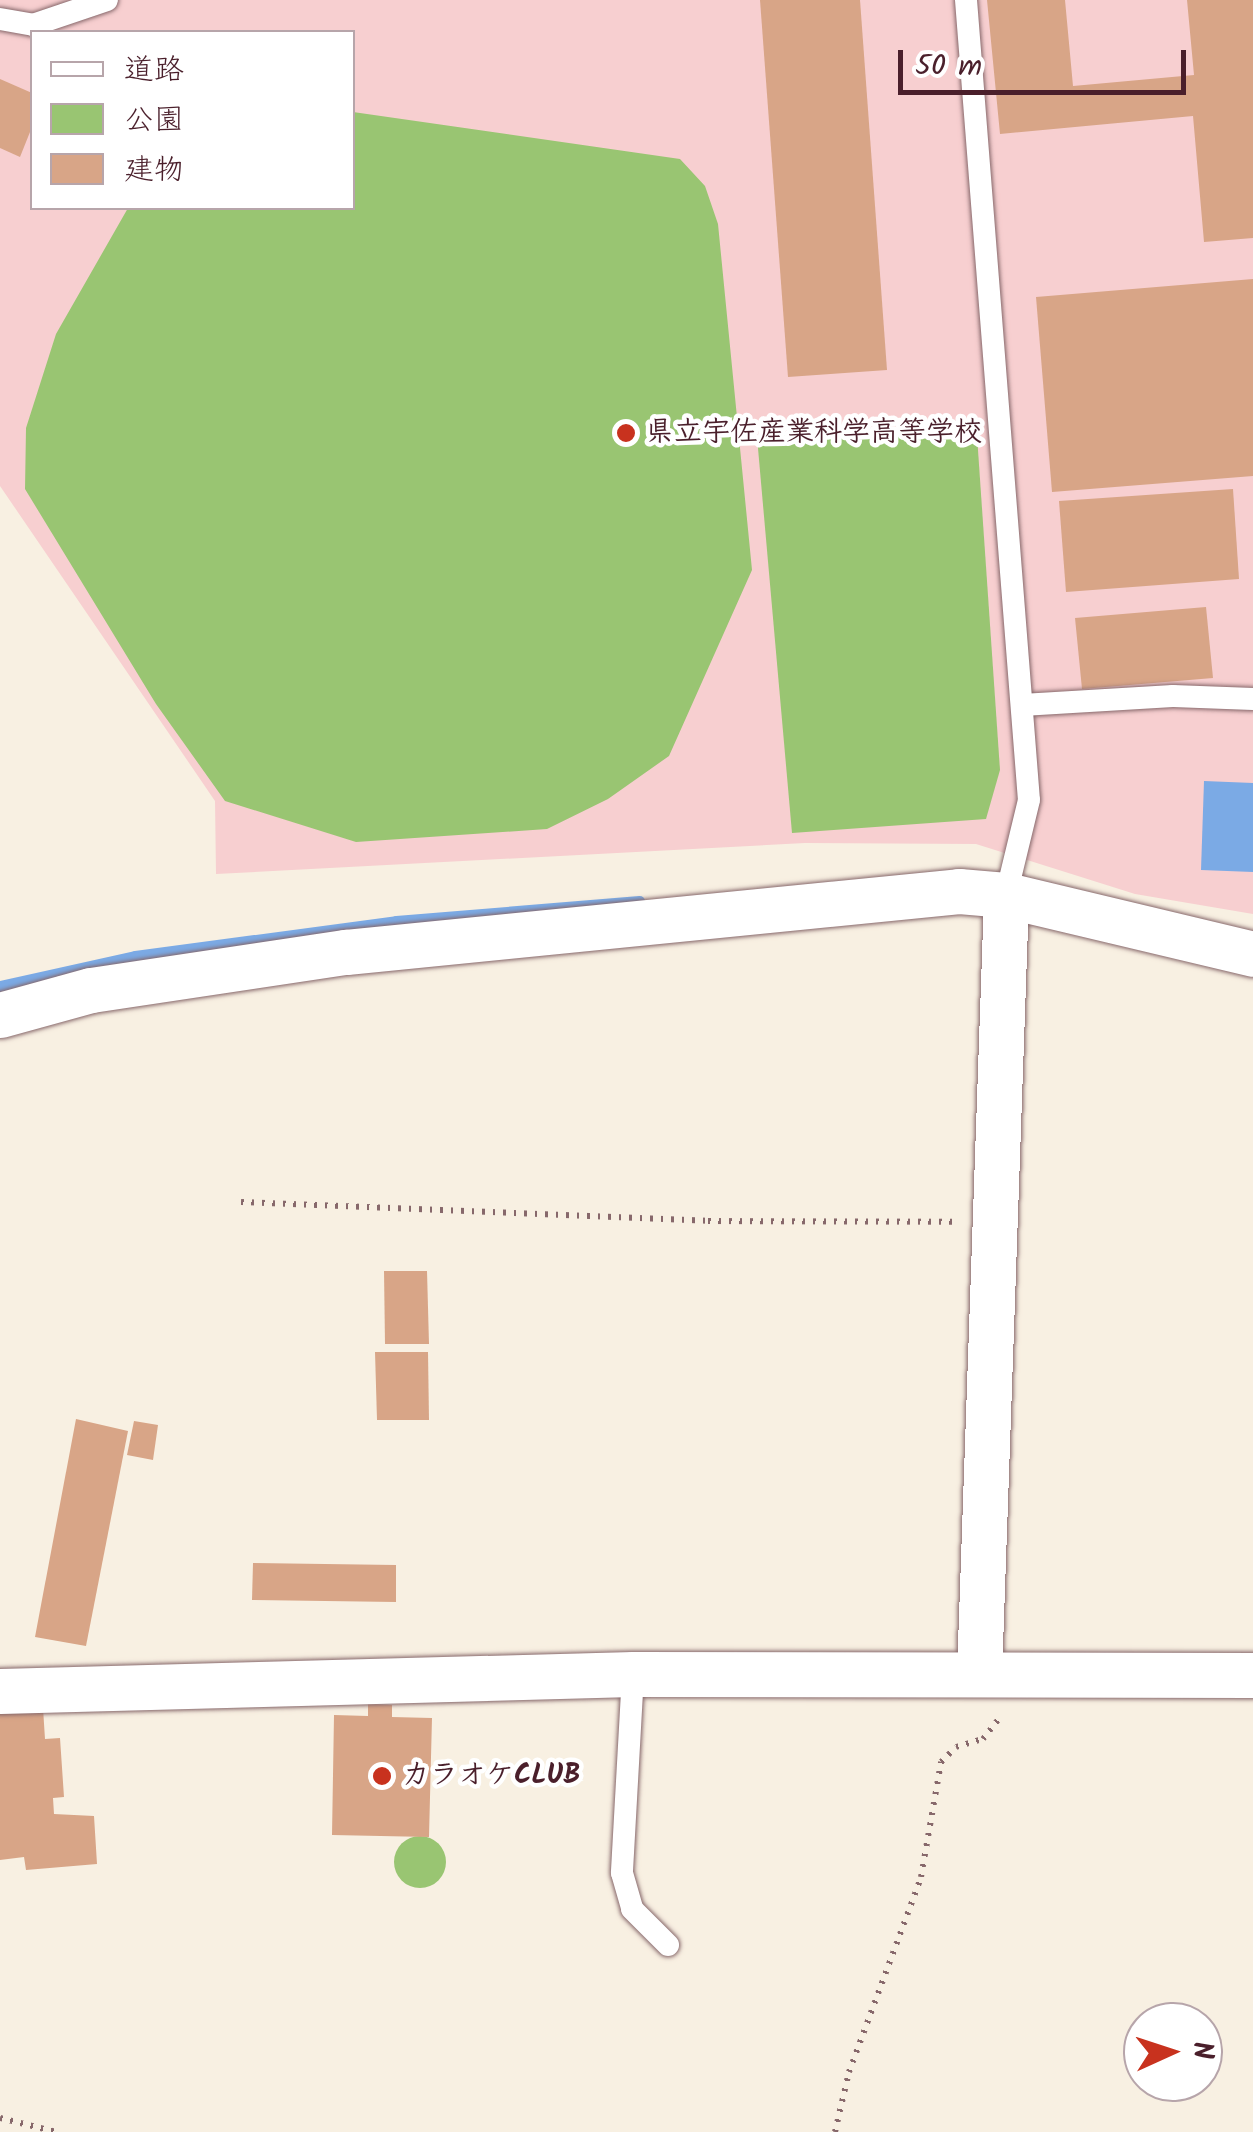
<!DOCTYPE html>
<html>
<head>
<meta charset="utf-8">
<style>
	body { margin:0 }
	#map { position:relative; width:1253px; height:2132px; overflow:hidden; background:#f8f0e2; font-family:Kalam,"Klee One",sans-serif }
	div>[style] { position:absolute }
	.built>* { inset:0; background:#f7cfd0 }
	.green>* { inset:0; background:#99c572 }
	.round { border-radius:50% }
	.water>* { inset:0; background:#7baae5 }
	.stream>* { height:11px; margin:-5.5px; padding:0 5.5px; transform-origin:5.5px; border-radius:5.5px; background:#7baae5 }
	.building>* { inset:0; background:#d8a587 }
	.path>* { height:6px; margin-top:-3px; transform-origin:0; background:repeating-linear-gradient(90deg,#87686b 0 2.5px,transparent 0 10.5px) }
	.roads { filter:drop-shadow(0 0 2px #87686b) drop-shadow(0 0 2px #87686b) }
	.lane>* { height:22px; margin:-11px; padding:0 11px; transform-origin:11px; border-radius:11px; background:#fff }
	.street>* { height:45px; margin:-22.5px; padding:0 22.5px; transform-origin:22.5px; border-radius:22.5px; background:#fff }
	.dots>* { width:28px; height:28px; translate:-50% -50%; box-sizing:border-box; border:5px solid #fff; border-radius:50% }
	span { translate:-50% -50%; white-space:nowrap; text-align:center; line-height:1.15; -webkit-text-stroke:9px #fff; paint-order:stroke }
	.poi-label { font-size:28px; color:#4a1f2b; font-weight:700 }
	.left { translate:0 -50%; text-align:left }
	.legend { position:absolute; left:30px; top:30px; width:325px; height:180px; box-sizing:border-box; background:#fff; border:2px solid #b7a5aa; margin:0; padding:12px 18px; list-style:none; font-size:30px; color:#4a1f2b }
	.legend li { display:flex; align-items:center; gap:20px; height:50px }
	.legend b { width:50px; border:2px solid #b7a5aa }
	.north { position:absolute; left:1123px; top:2002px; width:100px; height:100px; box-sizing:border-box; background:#fff; border:2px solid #b7a5aa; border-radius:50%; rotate:87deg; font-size:28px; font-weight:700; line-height:40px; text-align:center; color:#4a1f2b }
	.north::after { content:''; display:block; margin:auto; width:35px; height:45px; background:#c8321e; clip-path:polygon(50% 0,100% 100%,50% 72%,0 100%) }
	.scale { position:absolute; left:898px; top:50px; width:288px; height:45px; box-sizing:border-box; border:5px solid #4a1f2b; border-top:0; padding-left:12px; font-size:30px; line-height:35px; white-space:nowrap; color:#4a1f2b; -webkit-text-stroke:8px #fff; paint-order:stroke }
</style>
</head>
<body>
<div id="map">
	<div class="built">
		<i style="clip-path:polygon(evenodd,0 0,1253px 0,1253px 914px,1135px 894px,976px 844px,805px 843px,216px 874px,215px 801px,0 486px,0 0,32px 32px,352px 32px,352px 208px,32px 208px,32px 32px)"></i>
	</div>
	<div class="green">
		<i style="clip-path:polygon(353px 112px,680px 159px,705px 186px,718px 224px,752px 570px,669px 756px,608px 799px,547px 829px,356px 842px,225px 801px,156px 704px,25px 489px,26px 428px,56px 334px,128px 208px,352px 208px)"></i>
		<i style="clip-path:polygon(976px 421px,1000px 770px,986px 819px,792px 833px,757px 437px)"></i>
		<i class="round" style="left:394px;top:1836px;width:52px;height:52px"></i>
	</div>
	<div class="water">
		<i style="clip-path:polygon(1204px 781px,1253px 783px,1253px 872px,1201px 870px)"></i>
	</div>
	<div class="stream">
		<i style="left:0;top:986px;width:138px;rotate:-12.5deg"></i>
		<i style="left:135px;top:956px;width:263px;rotate:-7.6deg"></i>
		<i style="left:396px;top:921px;width:244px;rotate:-4.7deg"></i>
	</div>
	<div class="building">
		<i style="clip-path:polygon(760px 0,860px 0,887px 370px,788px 377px)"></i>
		<i style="clip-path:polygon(987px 0,1065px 0,1073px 86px,1194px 75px,1187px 0,1253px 0,1253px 238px,1204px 242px,1193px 116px,1000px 134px)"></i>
		<i style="clip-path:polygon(0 79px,32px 93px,32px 127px,20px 157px,0 148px)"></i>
		<i style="clip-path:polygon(1253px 279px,1253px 476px,1052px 492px,1036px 297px)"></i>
		<i style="clip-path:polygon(1233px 489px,1239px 579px,1066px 592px,1059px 501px)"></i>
		<i style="clip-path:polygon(1206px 607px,1213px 678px,1082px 689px,1075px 618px)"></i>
		<i style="clip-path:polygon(384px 1271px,427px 1271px,429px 1344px,385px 1344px)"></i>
		<i style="clip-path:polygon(375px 1352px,428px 1352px,429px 1420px,377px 1420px)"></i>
		<i style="clip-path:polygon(76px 1419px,128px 1431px,86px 1646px,35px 1637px)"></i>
		<i style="clip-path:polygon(134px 1421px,158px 1425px,153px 1460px,127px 1455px)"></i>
		<i style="clip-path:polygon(253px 1563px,396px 1565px,396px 1602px,252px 1600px)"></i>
		<i style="clip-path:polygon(368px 1704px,392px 1705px,392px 1717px,432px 1718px,429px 1837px,332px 1835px,334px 1715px,368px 1716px)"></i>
		<i style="clip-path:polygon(43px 1708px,45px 1739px,60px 1738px,64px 1797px,53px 1798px,54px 1814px,94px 1816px,97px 1864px,26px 1870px,24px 1857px,0 1860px,0 1711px)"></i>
	</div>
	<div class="path">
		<i style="left:241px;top:1202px;width:467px;rotate:2.3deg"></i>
		<i style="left:708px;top:1221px;width:249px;rotate:0.2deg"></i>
		<i style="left:0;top:2118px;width:58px;rotate:14deg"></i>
		<i style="left:835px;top:2132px;width:62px;rotate:-76.9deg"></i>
		<i style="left:849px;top:2072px;width:208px;rotate:-69.7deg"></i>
		<i style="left:921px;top:1877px;width:117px;rotate:-80.1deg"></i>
		<i style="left:941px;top:1762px;width:21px;rotate:-45deg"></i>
		<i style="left:956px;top:1747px;width:28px;rotate:-17deg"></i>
		<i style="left:983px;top:1739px;width:31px;rotate:-52deg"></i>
	</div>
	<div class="roads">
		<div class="lane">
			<i style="left:966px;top:0;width:802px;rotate:85.5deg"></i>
			<i style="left:1029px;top:800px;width:98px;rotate:103.6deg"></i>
			<i style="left:0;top:19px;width:34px;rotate:10deg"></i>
			<i style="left:33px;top:25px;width:78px;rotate:-18.7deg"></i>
			<i style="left:1022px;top:705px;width:151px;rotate:-3.4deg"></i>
			<i style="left:1173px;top:696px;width:80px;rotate:2.1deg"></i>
			<i style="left:633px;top:1674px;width:199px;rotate:93.2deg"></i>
			<i style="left:622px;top:1873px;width:37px;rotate:74deg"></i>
			<i style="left:632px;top:1909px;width:51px;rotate:45deg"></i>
		</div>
		<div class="street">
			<i style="left:0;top:1015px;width:94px;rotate:-15.4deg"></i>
			<i style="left:91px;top:990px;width:258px;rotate:-8.5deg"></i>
			<i style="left:346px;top:952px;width:616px;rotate:-5.68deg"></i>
			<i style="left:959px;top:891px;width:47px;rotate:4.9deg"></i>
			<i style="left:1006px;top:895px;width:254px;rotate:13.4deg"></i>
			<i style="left:979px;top:1674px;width:779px;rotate:-88.01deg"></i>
			<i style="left:0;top:1691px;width:633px;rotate:-1.54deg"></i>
			<i style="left:633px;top:1674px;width:620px;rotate:0.09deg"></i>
		</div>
	</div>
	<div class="dots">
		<i style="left:626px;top:433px;background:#c8321e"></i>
		<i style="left:382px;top:1776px;background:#c8321e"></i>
	</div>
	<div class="poi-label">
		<span class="left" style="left:646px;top:433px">県立宇佐産業科学高等学校</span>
		<span class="left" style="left:402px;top:1776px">カラオケCLUB</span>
	</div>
	<ul class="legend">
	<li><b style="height:12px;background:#fff"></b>道路</li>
	<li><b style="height:28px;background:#99c572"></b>公園</li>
	<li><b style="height:28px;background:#d8a587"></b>建物</li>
	</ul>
	<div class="north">N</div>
	<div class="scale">50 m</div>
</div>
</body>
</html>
